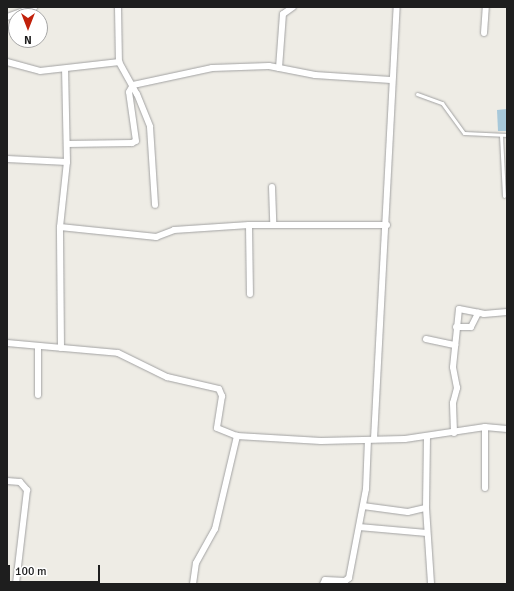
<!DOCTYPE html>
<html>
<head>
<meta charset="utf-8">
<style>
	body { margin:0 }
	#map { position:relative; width:514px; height:591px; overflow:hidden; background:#eeece5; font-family:Signika,sans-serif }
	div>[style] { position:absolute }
	.water>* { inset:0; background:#a7c8da }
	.roads { filter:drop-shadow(0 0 1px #a2a2a2) drop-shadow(0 0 1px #a2a2a2) }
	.lane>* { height:3px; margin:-1.5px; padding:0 1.5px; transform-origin:1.5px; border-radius:1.5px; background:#fff }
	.street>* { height:6px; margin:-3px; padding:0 3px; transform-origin:3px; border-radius:3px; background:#fff }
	span { translate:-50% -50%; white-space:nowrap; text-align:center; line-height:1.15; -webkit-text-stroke:3px #fff; paint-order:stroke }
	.frame { position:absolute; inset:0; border:8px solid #1e1e1e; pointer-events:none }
	.north { position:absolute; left:8px; top:8px; width:40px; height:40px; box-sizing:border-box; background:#fff; border:1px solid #a5a5a5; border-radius:50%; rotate:180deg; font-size:11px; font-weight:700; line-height:16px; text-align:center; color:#1e1e1e }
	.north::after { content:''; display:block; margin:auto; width:14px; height:18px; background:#c1210b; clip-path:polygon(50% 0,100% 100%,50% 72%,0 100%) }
	.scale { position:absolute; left:8px; top:565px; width:92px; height:18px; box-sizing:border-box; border:2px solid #1e1e1e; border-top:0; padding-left:5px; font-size:12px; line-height:14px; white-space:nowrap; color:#1e1e1e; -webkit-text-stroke:3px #fff; paint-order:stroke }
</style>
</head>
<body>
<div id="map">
	<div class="water">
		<i style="clip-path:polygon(507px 109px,507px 131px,498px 131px,497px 110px)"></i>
	</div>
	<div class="roads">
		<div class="lane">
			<i style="left:417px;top:94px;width:27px;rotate:20deg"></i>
			<i style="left:442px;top:103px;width:37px;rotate:54deg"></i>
			<i style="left:464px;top:133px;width:43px;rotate:2.7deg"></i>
			<i style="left:501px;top:135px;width:61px;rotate:87.2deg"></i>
		</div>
		<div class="street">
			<i style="left:118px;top:7px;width:55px;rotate:89deg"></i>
			<i style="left:119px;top:62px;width:37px;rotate:61deg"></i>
			<i style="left:137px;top:94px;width:35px;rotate:68deg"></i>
			<i style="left:150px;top:127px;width:78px;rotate:86.3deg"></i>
			<i style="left:7px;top:17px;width:29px;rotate:-20deg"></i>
			<i style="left:484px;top:33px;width:26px;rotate:-86deg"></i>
			<i style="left:7px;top:62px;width:34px;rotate:15deg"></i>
			<i style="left:40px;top:71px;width:80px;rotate:-6.5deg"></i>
			<i style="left:279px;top:68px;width:54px;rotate:-85.8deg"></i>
			<i style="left:283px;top:14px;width:12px;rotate:-35deg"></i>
			<i style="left:67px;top:144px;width:65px;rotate:-0.9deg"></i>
			<i style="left:132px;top:143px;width:4px;rotate:-27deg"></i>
			<i style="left:136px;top:141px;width:49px;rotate:-98.1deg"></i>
			<i style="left:129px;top:92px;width:8px;rotate:-60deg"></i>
			<i style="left:133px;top:85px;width:81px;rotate:-12.1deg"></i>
			<i style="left:212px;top:68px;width:57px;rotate:-2deg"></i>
			<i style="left:269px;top:66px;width:47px;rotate:11.1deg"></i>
			<i style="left:315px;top:75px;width:76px;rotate:3.8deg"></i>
			<i style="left:7px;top:159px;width:60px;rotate:2.9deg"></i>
			<i style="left:272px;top:187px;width:38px;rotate:88deg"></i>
			<i style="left:249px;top:225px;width:69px;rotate:89.2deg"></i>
			<i style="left:60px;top:227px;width:97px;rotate:5.9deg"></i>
			<i style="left:156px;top:237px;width:19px;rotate:-21deg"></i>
			<i style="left:174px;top:230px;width:75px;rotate:-3.8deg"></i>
			<i style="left:249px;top:225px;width:138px"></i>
			<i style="left:456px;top:327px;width:15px"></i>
			<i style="left:471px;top:327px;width:16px;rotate:-63deg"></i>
			<i style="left:426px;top:339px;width:30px;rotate:12deg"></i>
			<i style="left:7px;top:343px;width:111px;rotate:5.1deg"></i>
			<i style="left:118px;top:353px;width:55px;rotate:26.1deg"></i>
			<i style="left:167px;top:377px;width:53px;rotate:13deg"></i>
			<i style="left:219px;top:389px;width:8px;rotate:67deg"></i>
			<i style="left:222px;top:396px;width:32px;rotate:99deg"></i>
			<i style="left:217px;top:428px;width:22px;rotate:22deg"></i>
			<i style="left:237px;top:436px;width:84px;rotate:3.4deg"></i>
			<i style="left:321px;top:441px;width:84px;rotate:-1.4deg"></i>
			<i style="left:405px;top:439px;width:81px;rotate:-8.5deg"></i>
			<i style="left:485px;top:427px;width:22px;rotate:5deg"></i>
			<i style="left:61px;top:348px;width:121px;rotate:-90.5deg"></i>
			<i style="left:60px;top:227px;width:65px;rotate:-83.9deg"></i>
			<i style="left:67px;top:162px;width:93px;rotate:-91.2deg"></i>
			<i style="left:38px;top:395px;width:49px;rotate:-90deg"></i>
			<i style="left:485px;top:427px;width:61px;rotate:90deg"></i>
			<i style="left:454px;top:433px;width:30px;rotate:-92deg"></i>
			<i style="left:453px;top:403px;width:16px;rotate:-75deg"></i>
			<i style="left:457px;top:388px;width:21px;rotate:-101deg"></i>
			<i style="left:453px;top:367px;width:58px;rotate:-84.1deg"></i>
			<i style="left:459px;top:309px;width:25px;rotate:11deg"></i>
			<i style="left:484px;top:314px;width:23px;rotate:-5deg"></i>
			<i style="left:374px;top:439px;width:433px;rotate:-87deg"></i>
			<i style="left:7px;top:481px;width:13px;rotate:4deg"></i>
			<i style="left:20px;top:482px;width:11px;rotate:49deg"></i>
			<i style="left:27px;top:490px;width:95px;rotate:96.7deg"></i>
			<i style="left:363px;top:506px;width:45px;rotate:7.6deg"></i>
			<i style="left:408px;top:512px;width:18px;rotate:-13deg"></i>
			<i style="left:426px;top:508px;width:71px;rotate:-89.2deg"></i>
			<i style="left:426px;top:508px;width:76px;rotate:86.2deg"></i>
			<i style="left:359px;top:527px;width:68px;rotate:5deg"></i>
			<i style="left:193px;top:584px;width:21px;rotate:-82deg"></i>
			<i style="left:196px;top:563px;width:39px;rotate:-61deg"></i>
			<i style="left:215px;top:529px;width:96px;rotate:-76.7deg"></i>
			<i style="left:323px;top:584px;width:4px;rotate:-63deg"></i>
			<i style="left:325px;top:580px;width:20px;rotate:3deg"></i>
			<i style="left:345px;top:581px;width:5px;rotate:-37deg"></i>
			<i style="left:349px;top:578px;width:91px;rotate:-79.2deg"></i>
			<i style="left:366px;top:489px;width:49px;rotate:-87.7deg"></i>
		</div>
	</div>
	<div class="frame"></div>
	<div class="north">N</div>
	<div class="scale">100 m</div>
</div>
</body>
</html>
